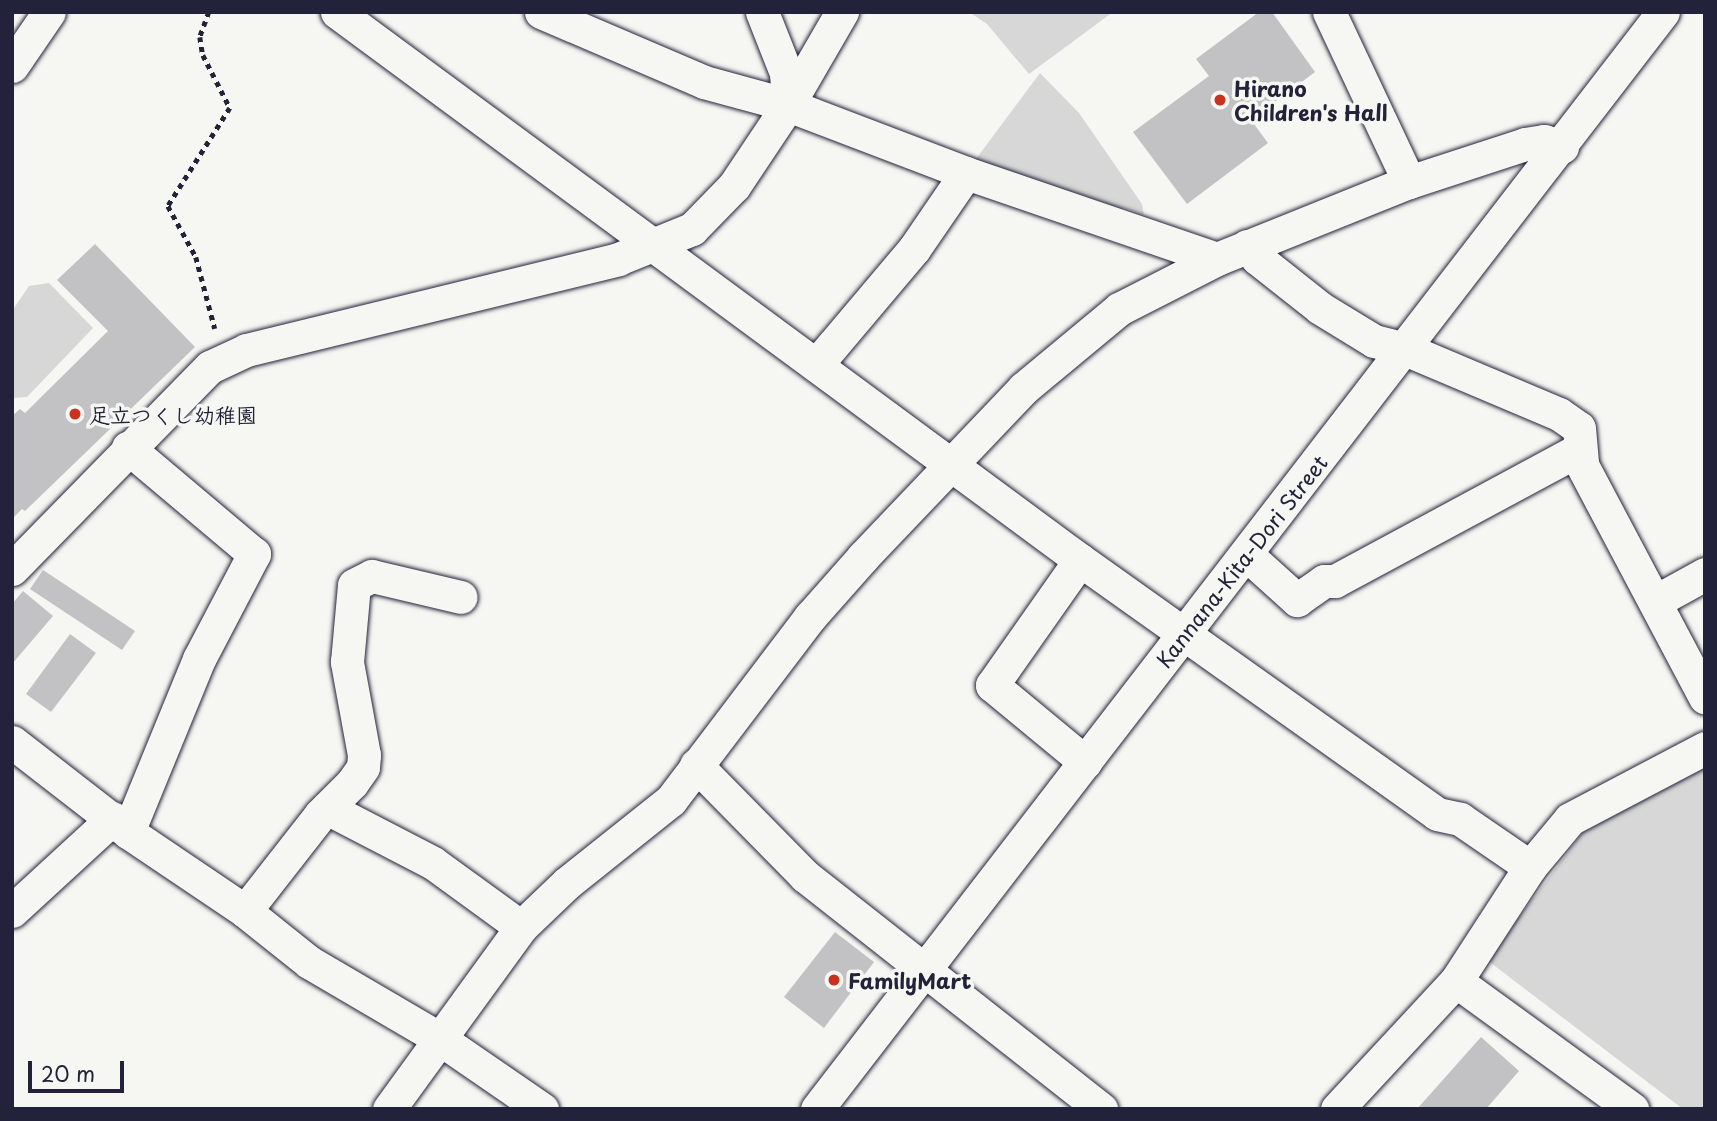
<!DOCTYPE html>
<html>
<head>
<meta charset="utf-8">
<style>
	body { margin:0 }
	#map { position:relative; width:1717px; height:1121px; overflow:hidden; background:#f6f6f2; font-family:"Playpen Sans","Klee One",sans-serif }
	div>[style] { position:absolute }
	.green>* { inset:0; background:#d7d7d7 }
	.building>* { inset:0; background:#c2c2c4 }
	.path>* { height:4.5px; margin-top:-2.25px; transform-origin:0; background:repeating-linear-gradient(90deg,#22223b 0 5px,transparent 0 10px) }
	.roads { filter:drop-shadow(0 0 2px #22223b) drop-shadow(0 0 2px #22223b) }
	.minor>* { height:33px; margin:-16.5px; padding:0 16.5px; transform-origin:16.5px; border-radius:16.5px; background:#f6f6f2 }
	.dots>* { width:19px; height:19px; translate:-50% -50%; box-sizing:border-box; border:4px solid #f6f6f2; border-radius:50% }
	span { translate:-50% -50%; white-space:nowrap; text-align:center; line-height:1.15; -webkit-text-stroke:7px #f6f6f2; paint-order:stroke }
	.poi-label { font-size:21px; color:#22223b; font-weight:700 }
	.left { translate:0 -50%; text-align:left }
	.street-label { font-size:21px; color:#22223b }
	.frame { position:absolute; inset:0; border:14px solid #22223b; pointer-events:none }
	.scale { position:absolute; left:28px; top:1061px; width:96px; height:32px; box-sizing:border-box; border:4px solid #22223b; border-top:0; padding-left:9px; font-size:21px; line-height:24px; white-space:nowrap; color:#22223b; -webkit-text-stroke:5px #f6f6f2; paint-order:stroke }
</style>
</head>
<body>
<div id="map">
	<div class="green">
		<i style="clip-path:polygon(969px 12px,1113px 12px,1029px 74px,987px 24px)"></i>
		<i style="clip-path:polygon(1040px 73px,1079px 113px,1142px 204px,1144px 215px,1124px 208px,1112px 213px,973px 163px)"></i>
		<i style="clip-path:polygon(49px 283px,93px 328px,27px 397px,12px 398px,12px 311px,29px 286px)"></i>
		<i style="clip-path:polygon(1705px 760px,1705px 1109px,1683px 1109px,1487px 960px,1590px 823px)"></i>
	</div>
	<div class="building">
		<i style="clip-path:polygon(1259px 12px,1272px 12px,1315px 72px,1251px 120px,1268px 143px,1187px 204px,1133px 132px,1209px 76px,1196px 59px)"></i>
		<i style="clip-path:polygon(95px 244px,195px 347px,25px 511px,22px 509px,12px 519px,12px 416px,20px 409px,25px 413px,108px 331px,57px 280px)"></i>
		<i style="clip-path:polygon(43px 570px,135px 631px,122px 650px,30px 589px)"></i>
		<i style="clip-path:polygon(23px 591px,53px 616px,12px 664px,12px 604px)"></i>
		<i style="clip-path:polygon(70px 634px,96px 653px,51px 712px,26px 694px)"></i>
		<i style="clip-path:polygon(835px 932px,874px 962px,824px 1028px,784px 997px)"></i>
		<i style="clip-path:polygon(1481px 1037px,1519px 1071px,1486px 1109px,1417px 1109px)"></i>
	</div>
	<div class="path">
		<i style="left:209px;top:12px;width:27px;rotate:110deg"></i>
		<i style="left:200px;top:37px;width:18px;rotate:81deg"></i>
		<i style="left:203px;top:55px;width:59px;rotate:63deg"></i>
		<i style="left:230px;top:108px;width:116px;rotate:122.3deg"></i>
		<i style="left:168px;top:206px;width:58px;rotate:61.2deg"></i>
		<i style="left:196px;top:257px;width:74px;rotate:75.2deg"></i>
	</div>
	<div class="roads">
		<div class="minor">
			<i style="left:337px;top:12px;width:923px;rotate:36.41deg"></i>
			<i style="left:1080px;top:560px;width:438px;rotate:35.4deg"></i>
			<i style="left:1437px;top:814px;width:24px;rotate:12deg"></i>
			<i style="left:1460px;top:819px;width:85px;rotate:34.4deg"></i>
			<i style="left:541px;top:12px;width:177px;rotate:23.2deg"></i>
			<i style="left:704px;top:82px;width:87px;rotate:15.3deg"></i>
			<i style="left:788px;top:105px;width:191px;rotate:20.9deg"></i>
			<i style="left:966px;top:173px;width:265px;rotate:18.9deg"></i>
			<i style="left:762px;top:12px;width:66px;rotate:68.5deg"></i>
			<i style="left:786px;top:73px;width:32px;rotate:86deg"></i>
			<i style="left:1329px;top:12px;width:188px;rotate:64.8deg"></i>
			<i style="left:12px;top:66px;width:65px;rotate:-55.6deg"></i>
			<i style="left:1247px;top:246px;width:16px;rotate:50deg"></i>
			<i style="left:1257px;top:258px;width:80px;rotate:38.4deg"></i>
			<i style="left:1320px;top:308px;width:63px;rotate:31.4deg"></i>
			<i style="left:1374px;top:341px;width:32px;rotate:14deg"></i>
			<i style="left:1405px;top:349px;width:167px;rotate:22.9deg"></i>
			<i style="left:1559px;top:414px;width:24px;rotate:35deg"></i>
			<i style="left:1579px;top:428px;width:37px;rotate:85deg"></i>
			<i style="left:1582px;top:465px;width:263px;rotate:62.1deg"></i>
			<i style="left:816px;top:365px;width:152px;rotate:-49.8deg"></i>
			<i style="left:914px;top:249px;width:92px;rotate:-55.6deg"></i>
			<i style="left:1246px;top:554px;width:69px;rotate:42deg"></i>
			<i style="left:1297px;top:600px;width:33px;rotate:-35deg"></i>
			<i style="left:1324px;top:581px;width:11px"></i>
			<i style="left:1335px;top:581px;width:278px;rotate:-28.3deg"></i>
			<i style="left:1080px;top:560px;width:153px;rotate:125.1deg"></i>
			<i style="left:992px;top:685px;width:121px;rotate:39.6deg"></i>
			<i style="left:12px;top:569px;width:283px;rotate:-45.6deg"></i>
			<i style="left:210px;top:367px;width:40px;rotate:-25deg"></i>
			<i style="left:246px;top:350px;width:383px;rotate:-13.7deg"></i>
			<i style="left:618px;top:259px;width:80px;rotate:-22.1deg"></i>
			<i style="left:692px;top:229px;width:60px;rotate:-45.7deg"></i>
			<i style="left:734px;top:186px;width:97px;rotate:-56.3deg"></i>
			<i style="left:788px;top:105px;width:108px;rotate:-59.9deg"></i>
			<i style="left:1656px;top:601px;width:56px;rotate:-28.9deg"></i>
			<i style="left:12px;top:742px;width:147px;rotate:37.8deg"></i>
			<i style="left:128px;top:832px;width:141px;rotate:34deg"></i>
			<i style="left:245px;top:911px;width:82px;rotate:38.6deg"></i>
			<i style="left:309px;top:962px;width:152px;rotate:30.4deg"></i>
			<i style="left:440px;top:1039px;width:124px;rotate:34.5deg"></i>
			<i style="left:696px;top:765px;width:156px;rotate:45.5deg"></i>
			<i style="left:805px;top:876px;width:377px;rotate:38.2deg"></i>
			<i style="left:327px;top:808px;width:119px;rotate:27.4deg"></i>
			<i style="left:433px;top:863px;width:109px;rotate:36deg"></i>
			<i style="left:128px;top:832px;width:187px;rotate:-67.7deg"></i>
			<i style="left:199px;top:659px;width:119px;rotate:-62.4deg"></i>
			<i style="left:254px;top:554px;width:165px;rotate:-139.9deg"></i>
			<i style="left:12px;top:911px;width:137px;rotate:-42.6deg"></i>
			<i style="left:245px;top:911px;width:122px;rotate:-52deg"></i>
			<i style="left:320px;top:815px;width:45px;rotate:-45deg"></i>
			<i style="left:352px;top:783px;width:19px;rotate:-55deg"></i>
			<i style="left:363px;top:767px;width:12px;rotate:-85deg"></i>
			<i style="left:364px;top:755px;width:95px;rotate:-100.4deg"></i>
			<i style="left:347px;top:662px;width:77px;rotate:-84.8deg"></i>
			<i style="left:354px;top:585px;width:20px;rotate:-27deg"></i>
			<i style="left:372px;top:576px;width:91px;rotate:13.3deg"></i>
			<i style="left:1456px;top:981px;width:218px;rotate:36deg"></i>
			<i style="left:389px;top:1109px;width:225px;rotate:-54deg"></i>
			<i style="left:521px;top:927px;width:64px;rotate:-43.7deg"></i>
			<i style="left:567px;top:883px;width:133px;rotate:-38.6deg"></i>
			<i style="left:671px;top:800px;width:230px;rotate:-52.8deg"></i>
			<i style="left:810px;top:617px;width:80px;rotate:-48.5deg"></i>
			<i style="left:863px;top:557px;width:233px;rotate:-46.4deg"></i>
			<i style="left:1024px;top:388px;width:124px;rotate:-39.7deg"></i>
			<i style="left:1119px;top:309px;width:110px;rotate:-27deg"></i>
			<i style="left:1217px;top:259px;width:207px;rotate:-21.9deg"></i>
			<i style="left:1409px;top:182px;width:122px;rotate:-18.1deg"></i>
			<i style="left:1525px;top:144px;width:19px;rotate:-9deg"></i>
			<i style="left:1544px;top:141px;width:19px;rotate:18deg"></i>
			<i style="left:817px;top:1109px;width:1385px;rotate:-52.36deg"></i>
			<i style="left:1337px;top:1109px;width:175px;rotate:-47.1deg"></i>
			<i style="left:1456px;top:981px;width:136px;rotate:-57deg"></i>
			<i style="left:1530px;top:867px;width:62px;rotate:-50.2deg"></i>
			<i style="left:1570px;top:819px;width:153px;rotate:-27.7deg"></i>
		</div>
	</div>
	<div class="dots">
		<i style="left:1220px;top:100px;background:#c8321e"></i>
		<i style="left:75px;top:414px;background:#c8321e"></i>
		<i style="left:834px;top:980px;background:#c8321e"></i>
	</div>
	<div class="poi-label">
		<span class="left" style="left:1234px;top:100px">Hirano<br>Children's Hall</span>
		<span class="left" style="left:89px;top:414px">足立つくし幼稚園</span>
		<span class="left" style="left:848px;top:980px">FamilyMart</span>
	</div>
	<div class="street-label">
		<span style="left:1241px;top:561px;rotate:-52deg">Kannana-Kita-Dori Street</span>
	</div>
	<div class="frame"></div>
	<div class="scale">20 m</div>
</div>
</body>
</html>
